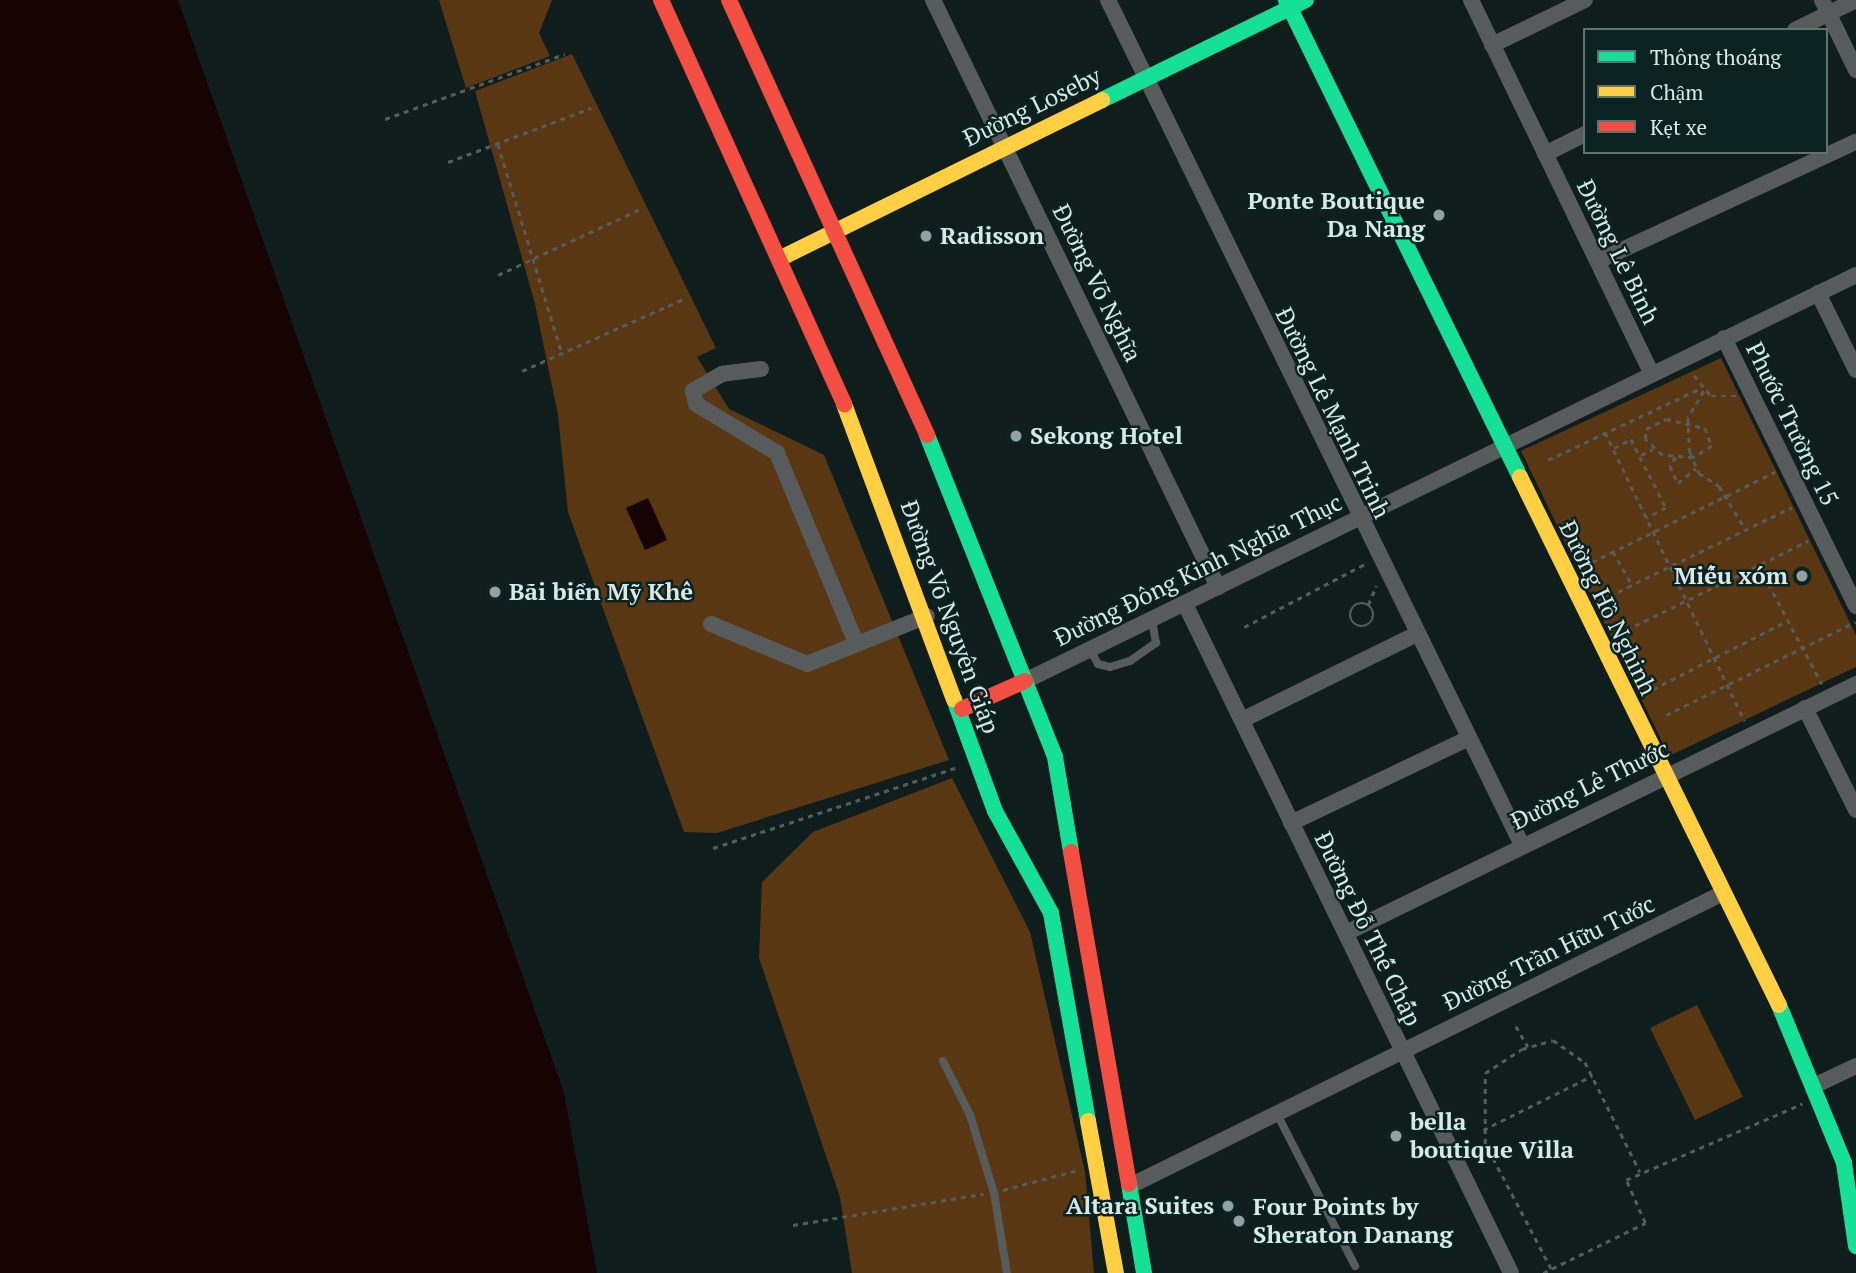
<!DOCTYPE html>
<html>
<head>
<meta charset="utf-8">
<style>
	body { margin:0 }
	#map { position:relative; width:1856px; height:1273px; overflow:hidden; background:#101d1d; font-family:"PT Serif",serif }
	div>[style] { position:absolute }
	.green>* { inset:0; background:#593713 }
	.water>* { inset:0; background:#150403 }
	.path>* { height:2.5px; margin-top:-1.25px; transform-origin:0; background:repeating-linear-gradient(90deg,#565c5c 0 5px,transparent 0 10px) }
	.path>.ring { margin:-1.25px; padding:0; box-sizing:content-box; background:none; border:2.5px solid #565c5c; border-radius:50% }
	.lane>* { height:8px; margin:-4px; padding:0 4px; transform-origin:4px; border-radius:4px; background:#575b5b }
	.street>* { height:16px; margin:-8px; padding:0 8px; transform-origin:8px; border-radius:8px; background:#575b5b }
	.fast>* { height:16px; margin:-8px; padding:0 8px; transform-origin:8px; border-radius:8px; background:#16e098 }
	.slow>* { height:16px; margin:-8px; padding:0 8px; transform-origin:8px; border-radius:8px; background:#ffcf43 }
	.jam>* { height:16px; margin:-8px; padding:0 8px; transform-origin:8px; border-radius:8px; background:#f24e42 }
	.dots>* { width:19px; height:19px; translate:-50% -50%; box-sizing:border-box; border:4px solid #0a2322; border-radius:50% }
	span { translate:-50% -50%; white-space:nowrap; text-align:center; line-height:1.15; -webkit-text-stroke:5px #0a2322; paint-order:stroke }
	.street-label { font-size:24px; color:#dae9e8 }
	.poi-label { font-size:24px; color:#dae9e8; font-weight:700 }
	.right { translate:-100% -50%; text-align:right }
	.left { translate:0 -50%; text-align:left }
	.legend { position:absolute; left:1583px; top:28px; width:245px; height:126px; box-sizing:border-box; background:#0a2322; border:2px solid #5d7271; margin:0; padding:9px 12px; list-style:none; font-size:21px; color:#dae9e8 }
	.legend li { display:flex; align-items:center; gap:14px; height:35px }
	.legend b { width:35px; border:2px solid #5d7271 }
</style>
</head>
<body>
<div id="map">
	<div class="green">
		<i style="clip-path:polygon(439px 0,552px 0,539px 33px,550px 56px,466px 88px)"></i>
		<i style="clip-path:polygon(572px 54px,716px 348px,697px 357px,729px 409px,824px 455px,949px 760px,717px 833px,684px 832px,568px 512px,558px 415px,535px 304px,475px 91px)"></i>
		<i style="clip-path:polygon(1721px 358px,1856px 635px,1856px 667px,1669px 756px,1521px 451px)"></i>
		<i style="clip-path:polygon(952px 778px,1030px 932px,1085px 1172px,1094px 1273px,852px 1273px,840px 1197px,759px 958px,762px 882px,813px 832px)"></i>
		<i style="clip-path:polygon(1697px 1005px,1743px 1097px,1695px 1120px,1650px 1028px)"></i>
	</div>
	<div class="water">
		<i style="clip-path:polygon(0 0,178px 0,564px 1093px,597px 1273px,0 1273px)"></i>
		<i style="clip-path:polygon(648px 498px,667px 540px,645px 550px,626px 508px)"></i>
	</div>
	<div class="path">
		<i style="left:385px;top:119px;width:191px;rotate:-19.9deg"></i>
		<i style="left:498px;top:144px;width:219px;rotate:73deg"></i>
		<i style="left:448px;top:162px;width:153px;rotate:-20.7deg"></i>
		<i style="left:498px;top:275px;width:157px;rotate:-24.9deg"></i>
		<i style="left:522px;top:371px;width:177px;rotate:-24deg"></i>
		<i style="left:1694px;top:375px;width:27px;rotate:51deg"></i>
		<i style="left:1711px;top:396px;width:26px"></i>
		<i style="left:1704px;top:391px;width:31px;rotate:121deg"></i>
		<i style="left:1688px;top:418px;width:34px;rotate:87deg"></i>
		<i style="left:1690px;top:452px;width:23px;rotate:67deg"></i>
		<i style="left:1699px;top:473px;width:24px;rotate:33deg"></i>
		<i style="left:1719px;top:486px;width:48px;rotate:58.6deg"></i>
		<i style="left:1666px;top:419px;width:40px;rotate:13deg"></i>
		<i style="left:1705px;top:428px;width:19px;rotate:69deg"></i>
		<i style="left:1712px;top:446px;width:22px;rotate:148deg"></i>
		<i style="left:1693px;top:458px;width:31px;rotate:-174deg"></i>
		<i style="left:1662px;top:455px;width:23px;rotate:-137deg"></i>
		<i style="left:1645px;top:439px;width:10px;rotate:-84deg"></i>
		<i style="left:1646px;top:429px;width:22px;rotate:-27deg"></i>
		<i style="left:1605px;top:432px;width:321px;rotate:64.2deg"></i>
		<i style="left:1614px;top:448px;width:19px;rotate:-28deg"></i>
		<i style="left:1631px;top:439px;width:77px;rotate:63.1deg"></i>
		<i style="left:1666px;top:508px;width:22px;rotate:153deg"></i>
		<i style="left:1641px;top:455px;width:13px;rotate:-27deg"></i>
		<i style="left:1676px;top:457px;width:11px;rotate:124deg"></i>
		<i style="left:1670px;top:466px;width:19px;rotate:65deg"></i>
		<i style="left:1678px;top:483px;width:23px;rotate:-40deg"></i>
		<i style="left:1548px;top:460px;width:169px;rotate:-25.2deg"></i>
		<i style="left:1613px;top:551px;width:35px;rotate:61deg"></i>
		<i style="left:1592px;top:562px;width:204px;rotate:-26.2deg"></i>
		<i style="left:1759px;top:566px;width:134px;rotate:61.9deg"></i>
		<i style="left:1609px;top:596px;width:203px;rotate:-25.9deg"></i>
		<i class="ring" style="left:1350px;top:603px;width:21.5px;height:21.5px"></i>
		<i style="left:1368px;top:605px;width:21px;rotate:-67deg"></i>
		<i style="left:1244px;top:627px;width:136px;rotate:-27.5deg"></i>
		<i style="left:1626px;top:630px;width:203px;rotate:-26.1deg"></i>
		<i style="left:1653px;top:689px;width:150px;rotate:-26.9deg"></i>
		<i style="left:1666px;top:715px;width:211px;rotate:-26.2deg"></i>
		<i style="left:713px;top:848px;width:258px;rotate:-18.3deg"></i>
		<i style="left:1516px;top:1026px;width:24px;rotate:60deg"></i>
		<i style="left:1483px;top:1130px;width:122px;rotate:-26.4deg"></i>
		<i style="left:1003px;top:1190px;width:78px;rotate:-14.9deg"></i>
		<i style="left:793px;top:1225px;width:193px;rotate:-9.3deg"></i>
		<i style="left:1551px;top:1269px;width:141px;rotate:-117.8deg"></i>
		<i style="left:1485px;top:1144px;width:71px;rotate:-90deg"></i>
		<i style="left:1485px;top:1073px;width:44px;rotate:-33deg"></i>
		<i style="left:1522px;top:1049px;width:32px;rotate:-16deg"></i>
		<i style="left:1553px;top:1040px;width:39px;rotate:35deg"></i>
		<i style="left:1585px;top:1062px;width:123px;rotate:63.4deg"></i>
		<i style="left:1543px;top:1273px;width:114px;rotate:-26.1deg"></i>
		<i style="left:1645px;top:1223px;width:47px;rotate:-113.8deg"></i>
		<i style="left:1626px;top:1180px;width:192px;rotate:-23.4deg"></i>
	</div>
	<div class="lane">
		<i style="left:1090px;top:650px;width:16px;rotate:60deg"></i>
		<i style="left:1098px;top:664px;width:12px;rotate:14deg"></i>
		<i style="left:1110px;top:667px;width:21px;rotate:-17deg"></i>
		<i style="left:1130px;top:661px;width:32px;rotate:-35deg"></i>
		<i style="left:1156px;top:643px;width:23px;rotate:-100deg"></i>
		<i style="left:943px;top:1061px;width:60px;rotate:63.4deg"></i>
		<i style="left:970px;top:1115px;width:82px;rotate:72.9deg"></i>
		<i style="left:994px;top:1193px;width:81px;rotate:80.8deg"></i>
		<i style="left:1277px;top:1114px;width:171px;rotate:62.8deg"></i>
	</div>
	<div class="street">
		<i style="left:933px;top:0;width:653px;rotate:64.1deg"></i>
		<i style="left:1108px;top:0;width:939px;rotate:63.9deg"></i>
		<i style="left:1471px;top:0;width:414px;rotate:64.2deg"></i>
		<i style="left:1822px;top:0;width:78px;rotate:64.1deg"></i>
		<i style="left:1795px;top:30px;width:68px;rotate:-26.2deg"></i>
		<i style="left:1492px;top:45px;width:103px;rotate:-25.8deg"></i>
		<i style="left:1545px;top:154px;width:45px;rotate:-26.6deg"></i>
		<i style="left:1598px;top:261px;width:284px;rotate:-24.8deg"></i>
		<i style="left:1818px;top:293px;width:86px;rotate:63.7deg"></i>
		<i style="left:1724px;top:338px;width:299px;rotate:63.8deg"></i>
		<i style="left:761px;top:369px;width:39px;rotate:173deg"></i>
		<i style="left:722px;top:374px;width:34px;rotate:150deg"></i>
		<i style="left:693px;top:391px;width:13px;rotate:77deg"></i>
		<i style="left:696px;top:404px;width:95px;rotate:31.2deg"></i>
		<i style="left:777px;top:453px;width:206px;rotate:67.4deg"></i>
		<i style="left:1185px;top:604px;width:744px;rotate:64.02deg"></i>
		<i style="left:711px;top:624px;width:104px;rotate:22.6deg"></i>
		<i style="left:807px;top:664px;width:129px;rotate:-21.8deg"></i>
		<i style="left:1025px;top:681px;width:925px;rotate:-26.04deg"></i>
		<i style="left:1805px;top:708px;width:114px;rotate:63.4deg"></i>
		<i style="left:1242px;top:720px;width:193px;rotate:-26.2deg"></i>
		<i style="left:1291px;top:823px;width:195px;rotate:-25.5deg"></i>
		<i style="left:1346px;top:933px;width:568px;rotate:-26.02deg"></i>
		<i style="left:1816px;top:1085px;width:44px;rotate:-25.4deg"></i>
		<i style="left:1132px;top:1185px;width:659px;rotate:-26.29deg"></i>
	</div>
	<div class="fast">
		<i style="left:1286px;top:0;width:531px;rotate:63.87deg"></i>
		<i style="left:1102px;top:100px;width:227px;rotate:-26.1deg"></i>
		<i style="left:927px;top:435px;width:347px;rotate:68.3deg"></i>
		<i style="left:1055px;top:757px;width:96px;rotate:80.4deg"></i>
		<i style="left:954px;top:699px;width:119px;rotate:69.9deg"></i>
		<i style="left:995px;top:811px;width:116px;rotate:61.2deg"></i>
		<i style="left:1051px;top:913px;width:211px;rotate:79.9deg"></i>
		<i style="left:1779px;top:1005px;width:171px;rotate:67.6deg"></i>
		<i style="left:1844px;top:1163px;width:84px;rotate:81.8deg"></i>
		<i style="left:1129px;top:1184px;width:90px;rotate:80.4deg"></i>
	</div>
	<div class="slow">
		<i style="left:779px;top:259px;width:360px;rotate:-26.2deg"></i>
		<i style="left:844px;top:404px;width:315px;rotate:69.6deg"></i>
		<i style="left:1520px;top:477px;width:588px;rotate:63.87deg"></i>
		<i style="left:1088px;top:1121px;width:155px;rotate:79.6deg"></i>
	</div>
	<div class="jam">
		<i style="left:661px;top:0;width:444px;rotate:65.6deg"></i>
		<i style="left:729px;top:0;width:478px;rotate:65.5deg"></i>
		<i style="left:962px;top:709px;width:69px;rotate:-24deg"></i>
		<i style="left:1071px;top:852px;width:337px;rotate:80.1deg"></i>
	</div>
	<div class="dots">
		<i style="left:1439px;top:215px;background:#93a2a1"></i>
		<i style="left:926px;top:236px;background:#93a2a1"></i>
		<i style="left:1016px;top:436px;background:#93a2a1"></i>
		<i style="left:1802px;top:576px;background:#93a2a1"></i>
		<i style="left:495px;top:592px;background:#93a2a1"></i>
		<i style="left:1396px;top:1136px;background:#93a2a1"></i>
		<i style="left:1228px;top:1206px;background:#93a2a1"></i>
		<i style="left:1239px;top:1221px;background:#93a2a1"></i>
	</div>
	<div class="street-label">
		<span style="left:1032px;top:107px;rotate:-26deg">Đường Loseby</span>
		<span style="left:1618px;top:252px;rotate:64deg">Đường Lê Binh</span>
		<span style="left:1097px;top:283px;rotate:64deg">Đường Võ Nghĩa</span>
		<span style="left:1333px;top:413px;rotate:64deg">Đường Lê Mạnh Trinh</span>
		<span style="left:1792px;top:424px;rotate:64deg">Phước Trường 15</span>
		<span style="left:1198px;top:570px;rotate:-26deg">Đường Đông Kinh Nghĩa Thục</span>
		<span style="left:1608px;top:608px;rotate:64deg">Đường Hồ Nghinh</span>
		<span style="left:950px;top:617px;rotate:70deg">Đường Võ Nguyên Giáp</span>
		<span style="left:1590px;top:785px;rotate:-26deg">Đường Lê Thước</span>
		<span style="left:1368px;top:929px;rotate:64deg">Đường Đỗ Thế Chấp</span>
		<span style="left:1549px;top:953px;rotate:-26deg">Đường Trần Hữu Tước</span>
	</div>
	<div class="poi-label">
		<span class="right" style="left:1425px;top:215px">Ponte Boutique<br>Da Nang</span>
		<span class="left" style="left:940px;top:236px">Radisson</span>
		<span class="left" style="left:1030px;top:436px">Sekong Hotel</span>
		<span class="right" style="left:1788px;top:576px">Miếu xóm</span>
		<span class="left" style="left:509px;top:592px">Bãi biển Mỹ Khê</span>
		<span class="left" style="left:1410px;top:1136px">bella<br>boutique Villa</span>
		<span class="right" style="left:1214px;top:1206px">Altara Suites</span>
		<span class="left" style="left:1253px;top:1221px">Four Points by<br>Sheraton Danang</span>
	</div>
	<ul class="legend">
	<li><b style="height:9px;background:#16e098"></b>Thông thoáng</li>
	<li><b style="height:9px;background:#ffcf43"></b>Chậm</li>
	<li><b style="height:9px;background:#f24e42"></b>Kẹt xe</li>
	</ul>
</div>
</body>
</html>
